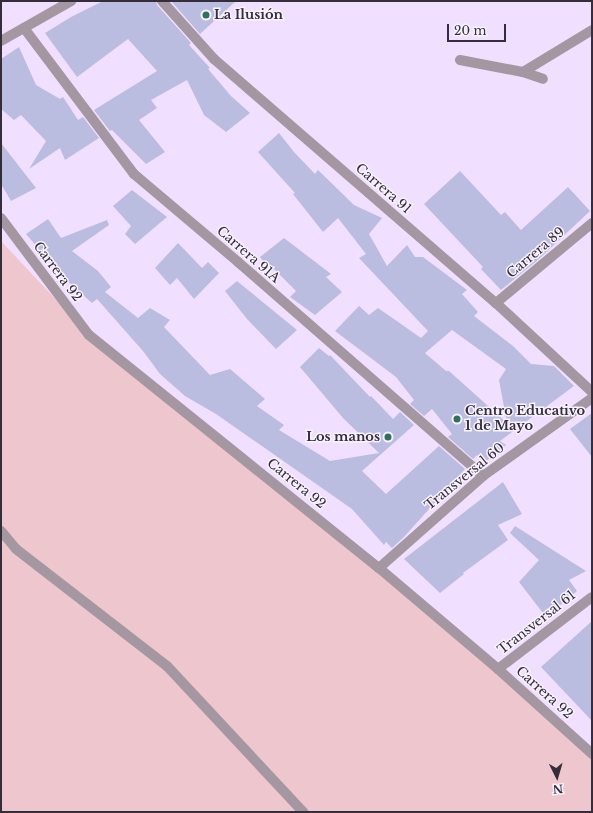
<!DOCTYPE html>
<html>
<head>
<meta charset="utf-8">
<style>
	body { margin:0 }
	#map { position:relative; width:593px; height:813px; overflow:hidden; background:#f1dfff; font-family:"Libre Baskerville",serif }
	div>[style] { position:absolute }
	.green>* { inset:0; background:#eec6ce }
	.building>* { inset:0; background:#babde0 }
	.street>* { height:10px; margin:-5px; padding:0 5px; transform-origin:5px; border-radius:5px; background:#a597a1 }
	.dots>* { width:11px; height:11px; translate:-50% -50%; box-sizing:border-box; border:2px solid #f8f1fe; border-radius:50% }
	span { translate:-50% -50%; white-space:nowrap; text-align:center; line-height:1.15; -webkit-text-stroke:3px #f8f1fe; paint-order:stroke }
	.poi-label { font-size:13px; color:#352e3a; font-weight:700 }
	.left { translate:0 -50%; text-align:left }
	.right { translate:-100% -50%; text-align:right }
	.street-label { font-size:13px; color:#352e3a }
	.frame { position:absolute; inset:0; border:2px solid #352e3a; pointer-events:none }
	.north { position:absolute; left:537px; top:757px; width:40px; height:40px; -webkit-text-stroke:3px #f8f1fe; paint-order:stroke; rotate:175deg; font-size:11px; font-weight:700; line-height:16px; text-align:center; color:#352e3a }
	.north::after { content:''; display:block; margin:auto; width:14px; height:18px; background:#352e3a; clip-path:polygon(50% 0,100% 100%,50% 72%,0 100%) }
	.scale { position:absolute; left:447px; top:24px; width:59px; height:18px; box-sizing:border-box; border:2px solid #352e3a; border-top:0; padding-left:5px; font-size:12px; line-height:14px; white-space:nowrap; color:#352e3a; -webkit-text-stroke:3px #f8f1fe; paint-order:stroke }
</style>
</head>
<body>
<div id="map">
	<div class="green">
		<i style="clip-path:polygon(1px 241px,89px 335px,379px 568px,592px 754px,592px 812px,1px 812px)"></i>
	</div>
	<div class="building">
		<i style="clip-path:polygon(103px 1px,156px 1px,157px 5px,191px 43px,189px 45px,210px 68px,208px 69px,231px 96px,250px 113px,226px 132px,204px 115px,187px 80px,151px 100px,157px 108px,139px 120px,165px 152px,146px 164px,112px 130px,110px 131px,94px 110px,157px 71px,128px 39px,77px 77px,45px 33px,71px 17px)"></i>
		<i style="clip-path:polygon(171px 1px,236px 1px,200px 34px)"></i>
		<i style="clip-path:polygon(19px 47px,36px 85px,60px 99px,63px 97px,78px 120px,83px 117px,99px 138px,65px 160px,60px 148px,29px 169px,46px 141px,21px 115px,14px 120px,1px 109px,1px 59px)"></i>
		<i style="clip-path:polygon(evenodd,279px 133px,294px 152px,315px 174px,318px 170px,354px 205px,382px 218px,369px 234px,387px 266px,407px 245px,415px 257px,423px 257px,467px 290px,462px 294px,478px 312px,474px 316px,513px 346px,531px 364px,554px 366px,574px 386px,500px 441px,506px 445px,485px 462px,477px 455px,473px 459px,448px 437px,452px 434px,432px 409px,424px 416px,410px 404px,414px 400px,396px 377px,335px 331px,359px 306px,369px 315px,378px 308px,421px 338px,428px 331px,359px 258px,366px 254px,338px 218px,323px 232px,293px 194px,295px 193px,258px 152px,279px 133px,452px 330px,506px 369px,499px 380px,507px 423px,449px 371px,446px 371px,425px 353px,452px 330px)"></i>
		<i style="clip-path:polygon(1px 143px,36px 188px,11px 201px,1px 184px)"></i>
		<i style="clip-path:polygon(460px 171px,501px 215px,505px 212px,521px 230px,568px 187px,590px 211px,539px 259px,501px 290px,481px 269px,483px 267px,424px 204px)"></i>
		<i style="clip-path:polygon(132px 190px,167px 217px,135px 244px,125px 234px,131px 226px,113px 206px)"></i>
		<i style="clip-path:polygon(48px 219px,61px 238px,107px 220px,109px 225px,72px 251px,98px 271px,111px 287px,105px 292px,138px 318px,150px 308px,170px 320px,164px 327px,210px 375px,230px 369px,265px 399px,257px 406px,284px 425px,279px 430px,330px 461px,379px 453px,343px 418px,300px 367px,319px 348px,329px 356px,330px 355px,370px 397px,371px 396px,393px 419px,400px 412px,414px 425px,362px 471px,386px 494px,439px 446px,465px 469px,404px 537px,392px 548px,386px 542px,384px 545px,352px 509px,216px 414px,185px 396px,160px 374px,143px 351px,97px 299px,92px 303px,63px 277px,26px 234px)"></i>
		<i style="clip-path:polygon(284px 238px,331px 274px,326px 277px,342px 292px,315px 315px,290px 297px,296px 291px,274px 269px,271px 271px,260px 257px)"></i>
		<i style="clip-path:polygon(178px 243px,202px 268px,208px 262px,219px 273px,194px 299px,177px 278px,170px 285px,155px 268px)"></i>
		<i style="clip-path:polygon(237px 281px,297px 330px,276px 349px,247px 319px,225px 291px)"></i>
		<i style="clip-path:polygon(592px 413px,592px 457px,570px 429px)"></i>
		<i style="clip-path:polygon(503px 482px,522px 514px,498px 525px,508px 540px,463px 573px,464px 574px,440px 593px,404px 559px)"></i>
		<i style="clip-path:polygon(515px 526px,586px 571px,569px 580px,577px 591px,546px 617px,519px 582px,539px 560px,510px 533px)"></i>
		<i style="clip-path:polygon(592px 621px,592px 721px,541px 667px)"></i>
	</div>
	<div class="street">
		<i style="left:162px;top:1px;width:78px;rotate:48.1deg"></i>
		<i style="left:214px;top:59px;width:373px;rotate:40.9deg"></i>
		<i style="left:496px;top:303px;width:131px;rotate:42.8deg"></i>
		<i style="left:24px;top:28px;width:183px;rotate:53deg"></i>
		<i style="left:134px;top:174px;width:136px;rotate:40.2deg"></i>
		<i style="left:238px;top:262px;width:325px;rotate:41.1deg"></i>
		<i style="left:1px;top:41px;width:81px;rotate:-29.7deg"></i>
		<i style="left:460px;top:60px;width:64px;rotate:10.8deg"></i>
		<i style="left:523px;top:72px;width:21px;rotate:19deg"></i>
		<i style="left:523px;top:72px;width:81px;rotate:-31.3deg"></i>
		<i style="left:1px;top:218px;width:146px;rotate:53.1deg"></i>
		<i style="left:89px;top:335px;width:372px;rotate:38.8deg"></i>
		<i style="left:379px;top:568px;width:156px;rotate:40.3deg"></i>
		<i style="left:498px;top:669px;width:127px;rotate:42.1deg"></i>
		<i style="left:496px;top:303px;width:125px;rotate:-39.8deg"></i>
		<i style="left:1px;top:531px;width:23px;rotate:50deg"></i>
		<i style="left:16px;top:549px;width:191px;rotate:37.8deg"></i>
		<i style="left:167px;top:666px;width:200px;rotate:47deg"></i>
		<i style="left:379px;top:568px;width:139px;rotate:-41.5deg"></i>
		<i style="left:483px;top:476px;width:134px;rotate:-35.6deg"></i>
		<i style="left:498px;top:669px;width:118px;rotate:-37.5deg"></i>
	</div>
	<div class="dots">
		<i style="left:206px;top:15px;background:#31705e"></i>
		<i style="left:457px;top:419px;background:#31705e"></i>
		<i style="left:388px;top:437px;background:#31705e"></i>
	</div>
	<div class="poi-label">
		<span class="left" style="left:214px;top:15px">La Ilusión</span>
		<span class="left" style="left:465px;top:419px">Centro Educativo<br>1 de Mayo</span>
		<span class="right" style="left:380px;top:437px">Los manos</span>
	</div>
	<div class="street-label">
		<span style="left:383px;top:189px;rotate:41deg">Carrera 91</span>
		<span style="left:536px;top:253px;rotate:-40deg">Carrera 89</span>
		<span style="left:248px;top:255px;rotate:41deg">Carrera 91A</span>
		<span style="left:57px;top:272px;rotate:53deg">Carrera 92</span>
		<span style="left:465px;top:477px;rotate:-39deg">Transversal 60</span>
		<span style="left:296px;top:484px;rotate:39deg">Carrera 92</span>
		<span style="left:537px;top:623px;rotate:-38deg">Transversal 61</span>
		<span style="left:544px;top:693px;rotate:42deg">Carrera 92</span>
	</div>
	<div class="frame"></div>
	<div class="north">N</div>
	<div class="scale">20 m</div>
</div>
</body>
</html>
